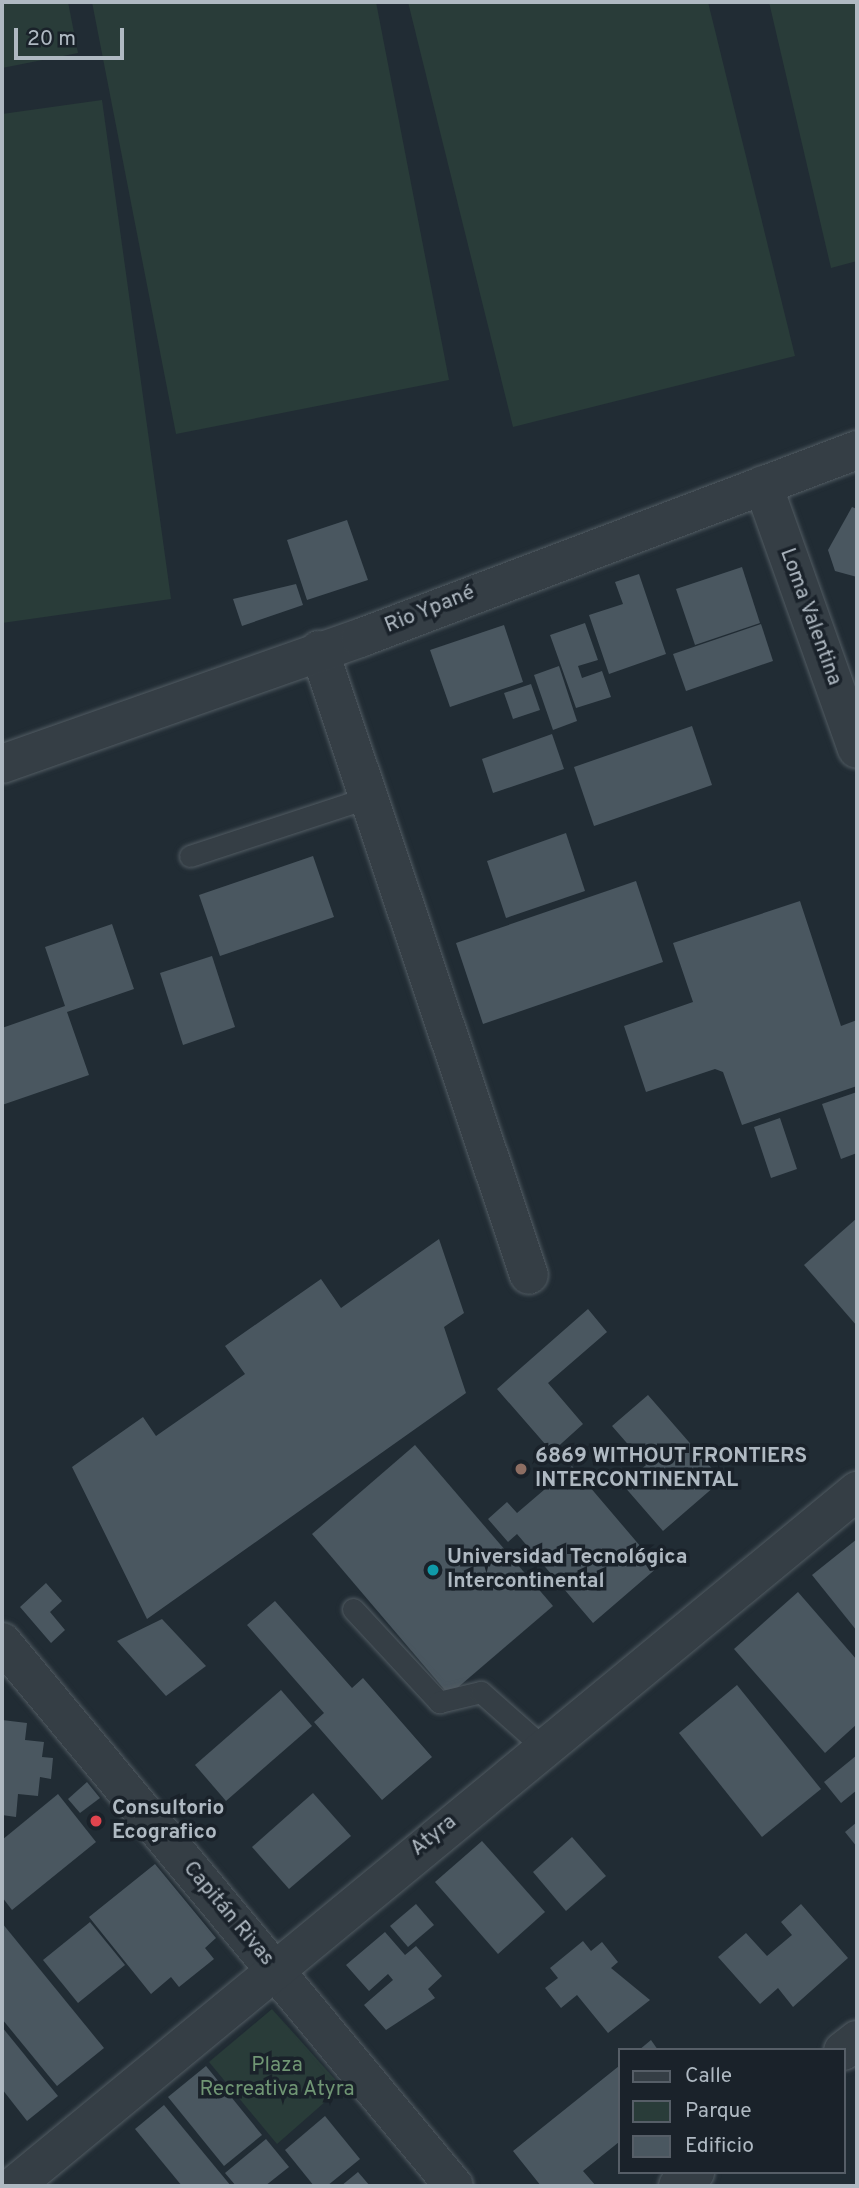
<!DOCTYPE html>
<html>
<head>
<meta charset="utf-8">
<style>
	body { margin:0 }
	#map { position:relative; width:859px; height:2188px; overflow:hidden; background:#212c34; font-family:Overpass,sans-serif }
	div>[style] { position:absolute }
	.green>* { inset:0; background:#293c39 }
	.building>* { inset:0; background:#4a5760 }
	.roads { filter:drop-shadow(0 0 2px #525c63) drop-shadow(0 0 2px #525c63) }
	.service>* { height:21px; margin:-10.5px; padding:0 10.5px; transform-origin:10.5px; border-radius:10.5px; background:#353e45 }
	.minor>* { height:38px; margin:-19px; padding:0 19px; transform-origin:19px; border-radius:19px; background:#353e45 }
	.dots>* { width:19px; height:19px; translate:-50% -50%; box-sizing:border-box; border:4px solid #1a222a; border-radius:50% }
	span { translate:-50% -50%; white-space:nowrap; text-align:center; line-height:1.15; -webkit-text-stroke:7px #1a222a; paint-order:stroke }
	.street-label { font-size:21px; color:#afb9c2 }
	.poi-label { font-size:21px; color:#afb9c2; font-weight:700 }
	.left { translate:0 -50%; text-align:left }
	.park-label { font-size:21px; color:#709674 }
	.frame { position:absolute; inset:0; border:4px solid #afb9c2; pointer-events:none }
	.legend { position:absolute; left:618px; top:2048px; width:228px; height:126px; box-sizing:border-box; background:#1a222a; border:2px solid #565e67; margin:0; padding:9px 12px; list-style:none; font-size:21px; color:#afb9c2 }
	.legend li { display:flex; align-items:center; gap:14px; height:35px }
	.legend b { width:35px; border:2px solid #565e67 }
	.scale { position:absolute; left:14px; top:28px; width:110px; height:32px; box-sizing:border-box; border:4px solid #afb9c2; border-top:0; padding-left:9px; font-size:21px; line-height:24px; white-space:nowrap; color:#afb9c2; -webkit-text-stroke:5px #1a222a; paint-order:stroke }
</style>
</head>
<body>
<div id="map">
	<div class="green">
		<i style="clip-path:polygon(2px 2px,68px 2px,78px 53px,2px 68px)"></i>
		<i style="clip-path:polygon(92px 2px,376px 2px,449px 380px,176px 434px)"></i>
		<i style="clip-path:polygon(408px 2px,708px 2px,795px 356px,513px 427px)"></i>
		<i style="clip-path:polygon(769px 2px,857px 2px,857px 261px,831px 268px)"></i>
		<i style="clip-path:polygon(102px 100px,171px 599px,2px 623px,2px 114px)"></i>
		<i style="clip-path:polygon(272px 2009px,342px 2087px,277px 2144px,209px 2062px)"></i>
	</div>
	<div class="building">
		<i style="clip-path:polygon(852px 507px,857px 509px,857px 577px,835px 571px,828px 550px)"></i>
		<i style="clip-path:polygon(347px 520px,368px 580px,307px 600px,287px 540px)"></i>
		<i style="clip-path:polygon(742px 567px,760px 623px,695px 645px,676px 589px)"></i>
		<i style="clip-path:polygon(639px 574px,666px 654px,609px 674px,589px 615px,623px 604px,615px 582px)"></i>
		<i style="clip-path:polygon(296px 584px,303px 605px,242px 626px,233px 599px)"></i>
		<i style="clip-path:polygon(585px 623px,598px 660px,578px 666px,582px 678px,602px 671px,611px 697px,576px 708px,550px 635px)"></i>
		<i style="clip-path:polygon(761px 624px,773px 661px,686px 691px,673px 654px)"></i>
		<i style="clip-path:polygon(504px 625px,523px 682px,450px 707px,430px 650px)"></i>
		<i style="clip-path:polygon(559px 666px,577px 721px,553px 730px,534px 675px)"></i>
		<i style="clip-path:polygon(531px 684px,540px 710px,513px 719px,504px 693px)"></i>
		<i style="clip-path:polygon(692px 726px,712px 785px,594px 826px,574px 767px)"></i>
		<i style="clip-path:polygon(552px 734px,564px 769px,493px 793px,482px 759px)"></i>
		<i style="clip-path:polygon(566px 833px,585px 891px,506px 918px,487px 861px)"></i>
		<i style="clip-path:polygon(313px 856px,334px 917px,220px 956px,199px 895px)"></i>
		<i style="clip-path:polygon(636px 881px,663px 962px,483px 1024px,456px 943px)"></i>
		<i style="clip-path:polygon(800px 901px,841px 1026px,857px 1020px,857px 1086px,742px 1125px,723px 1072px,715px 1069px,646px 1092px,624px 1026px,693px 1002px,673px 943px)"></i>
		<i style="clip-path:polygon(112px 924px,134px 989px,67px 1012px,89px 1075px,2px 1105px,2px 1028px,65px 1006px,45px 947px)"></i>
		<i style="clip-path:polygon(212px 956px,235px 1027px,183px 1045px,160px 973px)"></i>
		<i style="clip-path:polygon(857px 1092px,857px 1153px,841px 1159px,822px 1104px)"></i>
		<i style="clip-path:polygon(780px 1118px,797px 1169px,771px 1178px,754px 1127px)"></i>
		<i style="clip-path:polygon(857px 1218px,857px 1326px,804px 1265px)"></i>
		<i style="clip-path:polygon(439px 1239px,464px 1313px,444px 1327px,466px 1393px,147px 1619px,72px 1467px,143px 1417px,156px 1436px,245px 1374px,225px 1346px,321px 1279px,341px 1308px)"></i>
		<i style="clip-path:polygon(588px 1309px,607px 1332px,548px 1383px,583px 1424px,552px 1452px,497px 1389px)"></i>
		<i style="clip-path:polygon(648px 1395px,722px 1480px,663px 1531px,623px 1485px,646px 1465px,612px 1426px)"></i>
		<i style="clip-path:polygon(415px 1445px,553px 1606px,449px 1695px,312px 1534px)"></i>
		<i style="clip-path:polygon(572px 1466px,658px 1567px,593px 1623px,517px 1534px,508px 1542px,488px 1519px,507px 1502px,517px 1513px)"></i>
		<i style="clip-path:polygon(857px 1539px,857px 1631px,812px 1575px)"></i>
		<i style="clip-path:polygon(46px 1583px,62px 1601px,50px 1612px,65px 1630px,51px 1643px,20px 1607px)"></i>
		<i style="clip-path:polygon(798px 1592px,857px 1660px,857px 1724px,825px 1753px,734px 1649px)"></i>
		<i style="clip-path:polygon(275px 1601px,352px 1688px,363px 1678px,432px 1757px,382px 1800px,314px 1722px,324px 1713px,247px 1625px)"></i>
		<i style="clip-path:polygon(162px 1619px,206px 1666px,166px 1696px,117px 1641px)"></i>
		<i style="clip-path:polygon(737px 1685px,821px 1789px,762px 1837px,679px 1733px)"></i>
		<i style="clip-path:polygon(281px 1690px,312px 1726px,226px 1801px,195px 1765px)"></i>
		<i style="clip-path:polygon(2px 1720px,27px 1723px,25px 1740px,44px 1742px,42px 1757px,53px 1758px,51px 1779px,40px 1777px,38px 1796px,18px 1794px,16px 1817px,2px 1815px)"></i>
		<i style="clip-path:polygon(857px 1755px,857px 1790px,841px 1803px,824px 1782px)"></i>
		<i style="clip-path:polygon(87px 1782px,100px 1798px,80px 1813px,68px 1799px)"></i>
		<i style="clip-path:polygon(313px 1793px,351px 1836px,289px 1889px,252px 1847px)"></i>
		<i style="clip-path:polygon(58px 1794px,96px 1842px,12px 1910px,2px 1897px,2px 1840px)"></i>
		<i style="clip-path:polygon(857px 1822px,857px 1847px,845px 1832px)"></i>
		<i style="clip-path:polygon(572px 1837px,606px 1876px,566px 1911px,533px 1872px)"></i>
		<i style="clip-path:polygon(482px 1841px,545px 1912px,498px 1954px,435px 1882px)"></i>
		<i style="clip-path:polygon(155px 1864px,216px 1938px,205px 1948px,214px 1959px,179px 1987px,171px 1977px,151px 1994px,89px 1917px)"></i>
		<i style="clip-path:polygon(416px 1904px,434px 1925px,408px 1947px,390px 1926px)"></i>
		<i style="clip-path:polygon(801px 1904px,848px 1958px,793px 2007px,778px 1988px,760px 2004px,718px 1957px,746px 1933px,767px 1956px,792px 1935px,781px 1922px)"></i>
		<i style="clip-path:polygon(90px 1922px,125px 1965px,78px 2003px,43px 1960px)"></i>
		<i style="clip-path:polygon(2px 1923px,104px 2048px,57px 2086px,2px 2019px)"></i>
		<i style="clip-path:polygon(385px 1932px,405px 1955px,416px 1946px,442px 1976px,428px 1989px,435px 1998px,386px 2030px,364px 2005px,393px 1980px,388px 1974px,369px 1991px,346px 1965px)"></i>
		<i style="clip-path:polygon(583px 1941px,591px 1951px,602px 1942px,618px 1962px,611px 1968px,650px 2000px,608px 2033px,577px 1995px,561px 2008px,545px 1988px,558px 1978px,550px 1968px)"></i>
		<i style="clip-path:polygon(2px 2027px,58px 2096px,27px 2121px,2px 2089px)"></i>
		<i style="clip-path:polygon(651px 2040px,658px 2050px,639px 2050px)"></i>
		<i style="clip-path:polygon(206px 2066px,262px 2135px,224px 2166px,168px 2097px)"></i>
		<i style="clip-path:polygon(619px 2066px,619px 2142px,583px 2171px,596px 2186px,541px 2186px,513px 2151px)"></i>
		<i style="clip-path:polygon(164px 2105px,231px 2186px,182px 2186px,135px 2129px)"></i>
		<i style="clip-path:polygon(325px 2116px,360px 2159px,327px 2186px,314px 2186px,285px 2150px)"></i>
		<i style="clip-path:polygon(266px 2139px,289px 2167px,265px 2186px,236px 2186px,225px 2173px)"></i>
		<i style="clip-path:polygon(358px 2172px,370px 2186px,341px 2186px)"></i>
	</div>
	<div class="roads">
		<div class="service">
			<i style="left:190px;top:856px;width:188px;rotate:-18.2deg"></i>
			<i style="left:353px;top:1609px;width:127px;rotate:47.2deg"></i>
			<i style="left:439px;top:1702px;width:43px;rotate:-13.4deg"></i>
			<i style="left:481px;top:1692px;width:83px;rotate:41.6deg"></i>
		</div>
		<div class="minor">
			<i style="left:763px;top:485px;width:280px;rotate:70.4deg"></i>
			<i style="left:319px;top:650px;width:659px;rotate:71.43deg"></i>
			<i style="left:2px;top:764px;width:380px;rotate:-19.4deg"></i>
			<i style="left:360px;top:638px;width:531px;rotate:-20.72deg"></i>
			<i style="left:2px;top:1642px;width:707px;rotate:50.28deg"></i>
			<i style="left:843px;top:2051px;width:18px;rotate:-38deg"></i>
			<i style="left:14px;top:2186px;width:1093px;rotate:-39.5deg"></i>
			<i style="left:678px;top:2186px;width:22px;rotate:-39deg"></i>
		</div>
	</div>
	<div class="dots">
		<i style="left:521px;top:1469px;background:#8d6e63"></i>
		<i style="left:433px;top:1570px;background:#0f9aa8"></i>
		<i style="left:96px;top:1821px;background:#e0444e"></i>
	</div>
	<div class="street-label">
		<span style="left:430px;top:610px;rotate:-22deg">Rio Ypané</span>
		<span style="left:810px;top:617px;rotate:70deg">Loma Valentina</span>
		<span style="left:434px;top:1836px;rotate:-39deg">Atyra</span>
		<span style="left:228px;top:1914px;rotate:50deg">Capitán Rivas</span>
	</div>
	<div class="poi-label">
		<span class="left" style="left:535px;top:1469px">6869 WITHOUT FRONTIERS<br>INTERCONTINENTAL</span>
		<span class="left" style="left:447px;top:1570px">Universidad Tecnológica<br>Intercontinental</span>
		<span class="left" style="left:112px;top:1821px">Consultorio<br>Ecografico</span>
	</div>
	<div class="park-label">
		<span style="left:277px;top:2078px">Plaza<br>Recreativa Atyra</span>
	</div>
	<div class="frame"></div>
	<ul class="legend">
	<li><b style="height:9px;background:#353e45"></b>Calle</li>
	<li><b style="height:19px;background:#293c39"></b>Parque</li>
	<li><b style="height:19px;background:#4a5760"></b>Edificio</li>
	</ul>
	<div class="scale">20 m</div>
</div>
</body>
</html>
